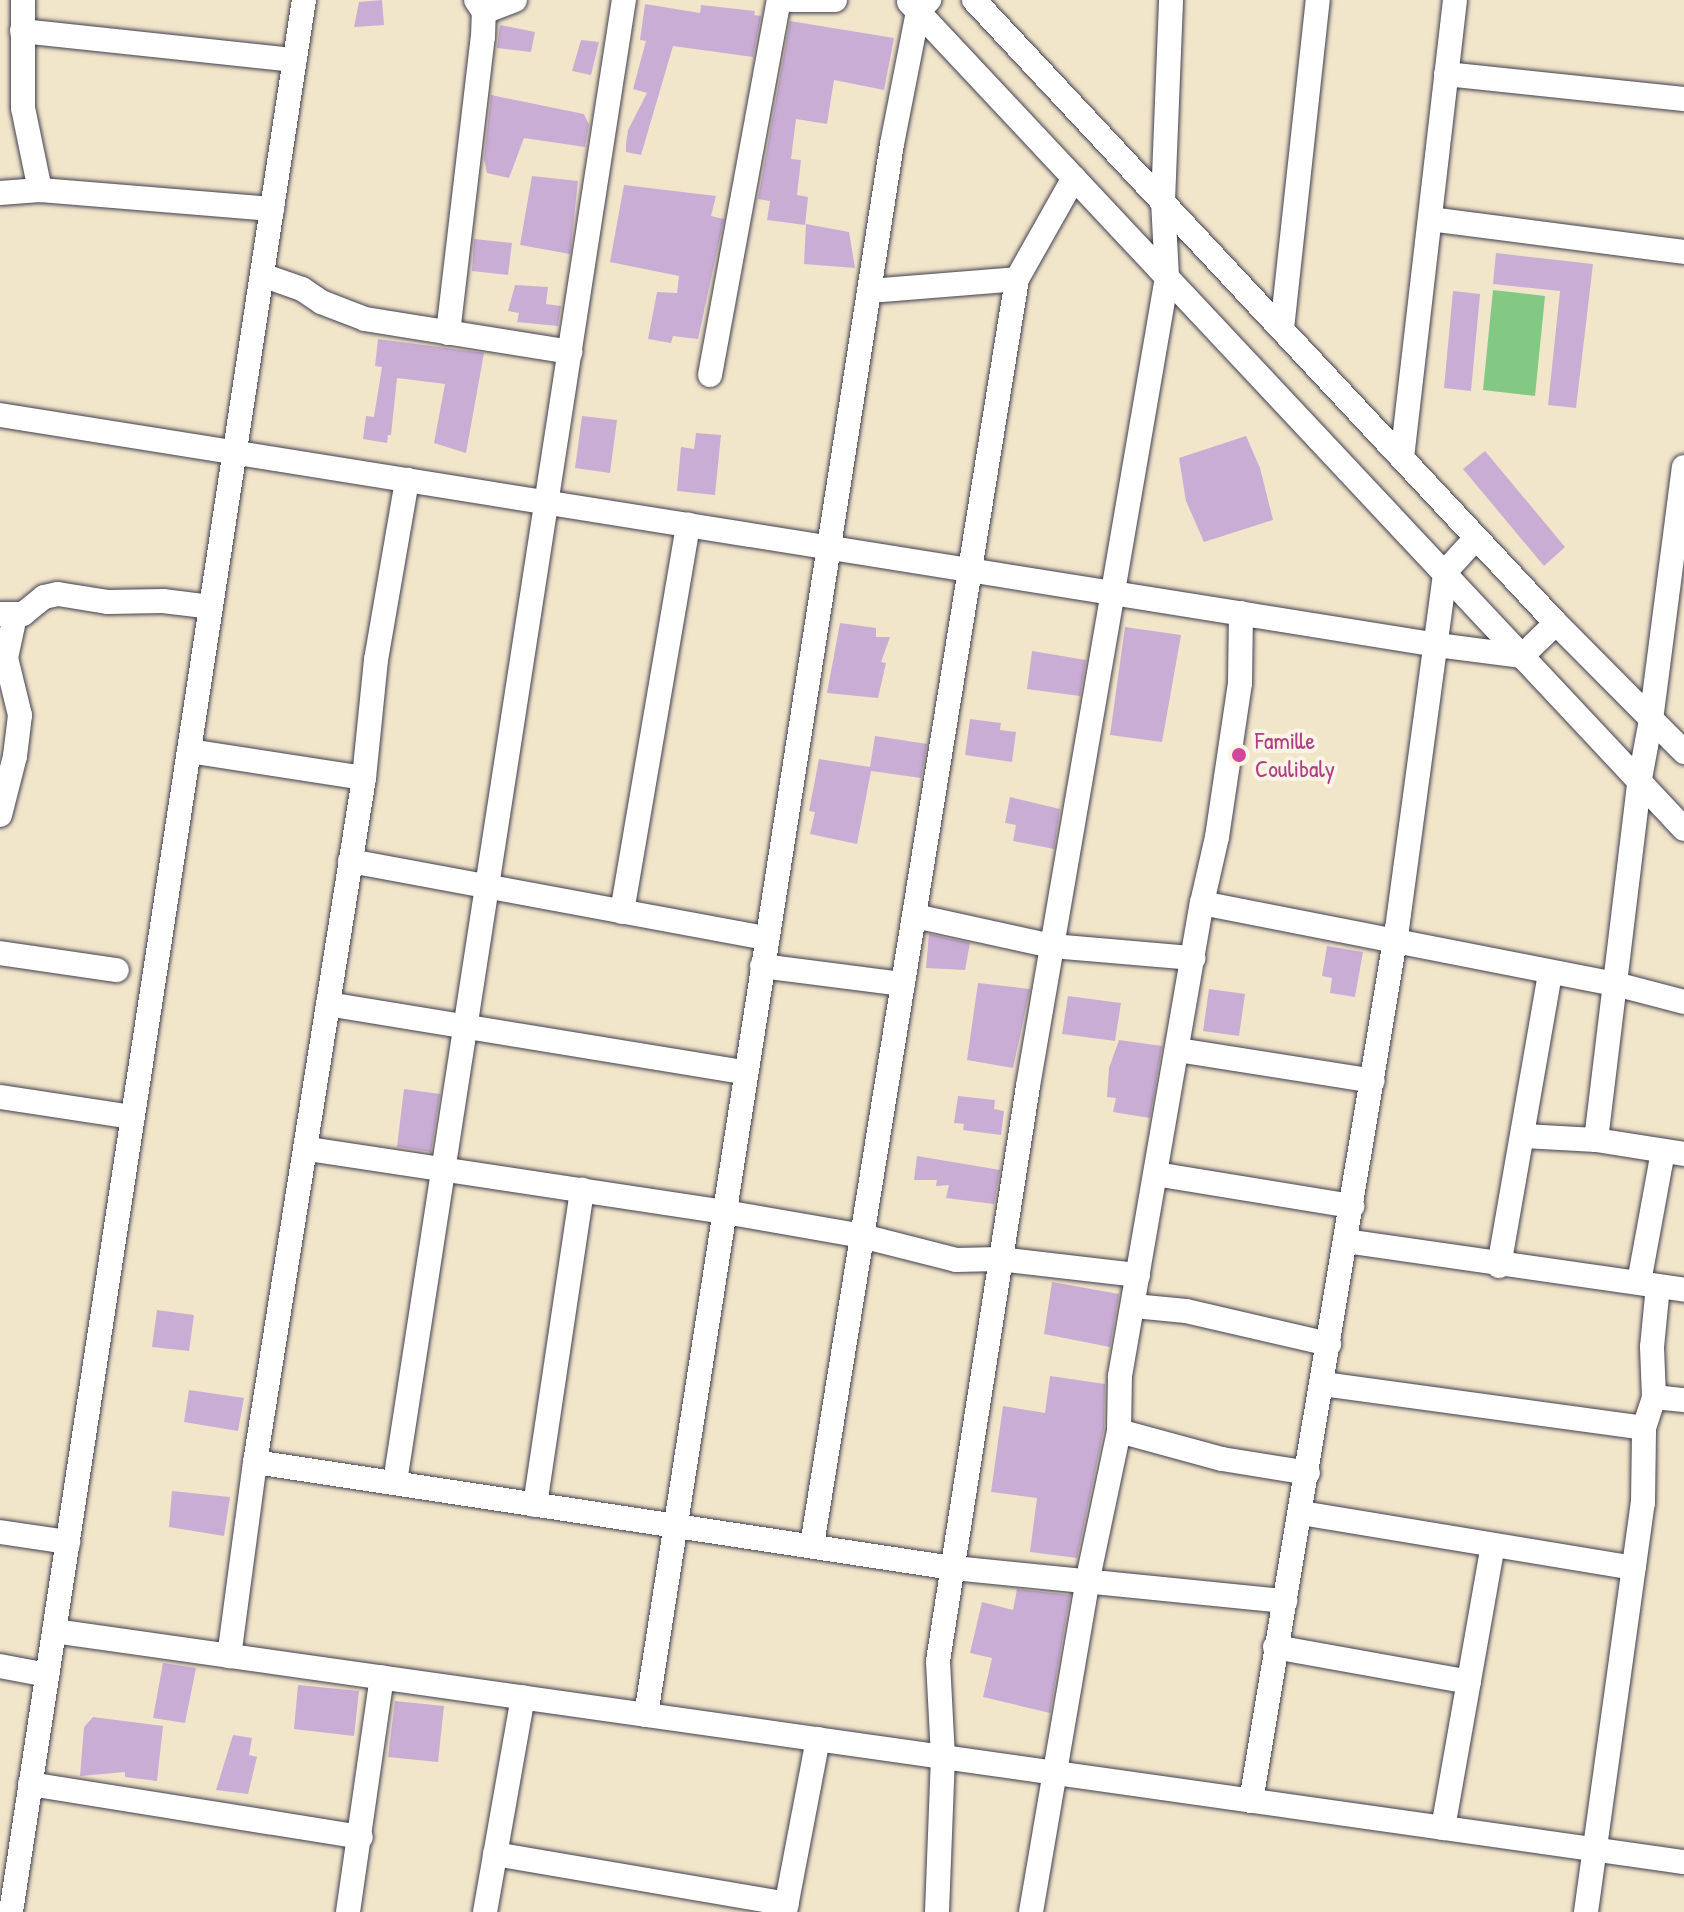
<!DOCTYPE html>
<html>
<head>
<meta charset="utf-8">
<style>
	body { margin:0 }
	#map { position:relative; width:1684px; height:1912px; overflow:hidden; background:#f2e6ca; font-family:"Patrick Hand",sans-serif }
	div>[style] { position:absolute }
	.green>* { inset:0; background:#84c983 }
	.building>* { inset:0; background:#caadd4 }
	.roads { filter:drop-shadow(0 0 2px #413f50) drop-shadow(0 0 2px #413f50) }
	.street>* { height:24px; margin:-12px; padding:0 12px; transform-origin:12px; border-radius:12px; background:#fff }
	.dots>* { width:22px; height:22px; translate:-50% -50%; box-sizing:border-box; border:4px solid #fcf5e5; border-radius:50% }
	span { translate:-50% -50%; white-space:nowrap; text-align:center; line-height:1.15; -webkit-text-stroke:8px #fcf5e5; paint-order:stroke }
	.hotel-label { font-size:24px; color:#b23c85 }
	.left { translate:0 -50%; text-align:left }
</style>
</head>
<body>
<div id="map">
	<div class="green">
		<i style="clip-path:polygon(1493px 290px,1545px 296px,1535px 396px,1483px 390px)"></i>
	</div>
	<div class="building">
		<i style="clip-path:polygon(382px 0,384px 25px,354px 27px,359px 2px)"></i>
		<i style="clip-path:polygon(645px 4px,700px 13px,701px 5px,755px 11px,754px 15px,761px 16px,753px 57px,673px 46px,641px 155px,626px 152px,626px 144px,628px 130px,647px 93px,633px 89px,646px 41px,640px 40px)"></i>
		<i style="clip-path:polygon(790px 21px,894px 38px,884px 90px,834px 80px,827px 124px,796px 119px,791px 159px,801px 160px,797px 195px,808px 197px,805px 225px,767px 220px,770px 201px,758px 199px)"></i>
		<i style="clip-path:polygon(500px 25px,535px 32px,531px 52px,497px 48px)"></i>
		<i style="clip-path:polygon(581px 40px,599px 42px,591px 75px,572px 71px)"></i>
		<i style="clip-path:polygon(491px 95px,584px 114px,589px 125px,585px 147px,524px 138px,509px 178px,487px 173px,484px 159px)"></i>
		<i style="clip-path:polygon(532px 176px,578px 181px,570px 254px,520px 245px)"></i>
		<i style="clip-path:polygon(624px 185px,716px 196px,711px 216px,724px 219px,698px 339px,673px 336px,671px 343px,648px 339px,657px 292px,677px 293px,679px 276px,610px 262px)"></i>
		<i style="clip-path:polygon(806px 224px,849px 232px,855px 268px,804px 264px)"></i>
		<i style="clip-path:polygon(474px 239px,512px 243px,508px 275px,472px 271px)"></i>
		<i style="clip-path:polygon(1496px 253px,1593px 264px,1576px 408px,1548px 405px,1560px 291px,1493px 284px)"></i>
		<i style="clip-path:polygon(515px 285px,548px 287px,546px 304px,561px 306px,558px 326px,517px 322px,519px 313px,508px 311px)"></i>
		<i style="clip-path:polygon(1453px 291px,1480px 294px,1471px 391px,1444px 388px)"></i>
		<i style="clip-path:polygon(378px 339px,484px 353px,466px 453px,434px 443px,445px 384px,397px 378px,391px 435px,388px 435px,387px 443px,363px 439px,366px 416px,374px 417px,382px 367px,375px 366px)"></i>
		<i style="clip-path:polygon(582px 416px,617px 420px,610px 473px,575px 468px)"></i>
		<i style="clip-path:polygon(696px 433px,721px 435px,715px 495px,677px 491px,681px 447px,694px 449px)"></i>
		<i style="clip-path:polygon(1246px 436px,1260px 468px,1273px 520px,1204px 542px,1186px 501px,1179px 458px)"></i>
		<i style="clip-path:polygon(1485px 451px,1565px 547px,1544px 566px,1463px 469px)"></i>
		<i style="clip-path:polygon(840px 623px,876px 628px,876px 637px,890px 637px,881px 662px,886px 663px,878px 698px,827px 693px)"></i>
		<i style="clip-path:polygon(1125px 627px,1181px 635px,1162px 742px,1110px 735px)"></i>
		<i style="clip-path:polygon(1032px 651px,1086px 660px,1080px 696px,1027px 689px)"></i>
		<i style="clip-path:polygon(970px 719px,1001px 723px,1000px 730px,1016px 732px,1012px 762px,965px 755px)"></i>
		<i style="clip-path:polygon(875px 736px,927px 744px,921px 778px,871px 771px,857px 844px,810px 834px,815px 812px,809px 811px,819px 759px,870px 767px)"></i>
		<i style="clip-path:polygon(1010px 797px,1060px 809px,1054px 849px,1013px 841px,1016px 825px,1005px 823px)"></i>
		<i style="clip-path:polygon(929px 934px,970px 943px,965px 970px,926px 968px)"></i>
		<i style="clip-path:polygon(1327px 946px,1363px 952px,1355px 997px,1330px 993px,1332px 978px,1322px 976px)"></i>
		<i style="clip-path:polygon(978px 983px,1030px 989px,1013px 1068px,967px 1060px)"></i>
		<i style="clip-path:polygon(1209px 989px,1245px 994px,1239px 1036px,1203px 1031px)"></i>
		<i style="clip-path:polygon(1068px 996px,1121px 1003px,1115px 1041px,1062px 1034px)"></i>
		<i style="clip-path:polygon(1119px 1040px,1162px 1046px,1150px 1118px,1113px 1112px,1116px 1098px,1107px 1097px,1109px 1068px)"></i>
		<i style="clip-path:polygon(404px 1089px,440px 1094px,431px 1152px,397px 1147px)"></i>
		<i style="clip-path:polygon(958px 1096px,995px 1100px,994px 1109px,1004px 1111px,1001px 1135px,963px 1130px,964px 1124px,954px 1123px)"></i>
		<i style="clip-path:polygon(917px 1156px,1000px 1170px,994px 1204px,946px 1198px,949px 1185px,936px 1186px,937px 1180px,914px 1180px)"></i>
		<i style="clip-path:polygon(1052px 1282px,1119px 1294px,1110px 1347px,1044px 1334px)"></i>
		<i style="clip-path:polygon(157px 1310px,194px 1315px,189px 1351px,152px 1347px)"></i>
		<i style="clip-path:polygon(1050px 1376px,1105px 1384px,1104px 1429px,1077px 1558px,1030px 1552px,1037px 1498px,991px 1492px,1003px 1406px,1045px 1413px)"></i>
		<i style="clip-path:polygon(189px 1390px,244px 1398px,238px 1431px,184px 1422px)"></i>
		<i style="clip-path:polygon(172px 1491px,230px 1497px,224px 1536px,169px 1527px)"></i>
		<i style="clip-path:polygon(1017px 1589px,1070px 1595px,1050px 1713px,983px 1697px,992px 1658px,970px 1653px,982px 1602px,1013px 1610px)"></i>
		<i style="clip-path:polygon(163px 1663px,196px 1668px,185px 1723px,153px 1718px)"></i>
		<i style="clip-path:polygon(298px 1685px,359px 1691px,354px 1736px,294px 1729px)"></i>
		<i style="clip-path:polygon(395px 1701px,444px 1706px,438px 1762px,388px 1757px)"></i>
		<i style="clip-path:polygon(93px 1717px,163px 1726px,157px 1781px,125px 1777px,125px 1772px,80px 1776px,84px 1727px)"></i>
		<i style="clip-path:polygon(233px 1735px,252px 1738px,249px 1755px,257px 1757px,248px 1794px,216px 1790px)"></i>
	</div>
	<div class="roads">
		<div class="street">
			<i style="left:23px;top:0;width:108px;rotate:90deg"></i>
			<i style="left:23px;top:108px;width:84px;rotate:78.3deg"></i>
			<i style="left:791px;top:0;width:44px"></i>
			<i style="left:974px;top:0;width:853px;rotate:46.95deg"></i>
			<i style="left:1556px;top:623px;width:182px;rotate:45.2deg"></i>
			<i style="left:909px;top:2px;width:1133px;rotate:46.86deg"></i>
			<i style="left:484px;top:12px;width:33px;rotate:-21deg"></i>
			<i style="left:22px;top:31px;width:274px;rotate:6.1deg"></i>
			<i style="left:1446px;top:74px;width:239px;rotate:6deg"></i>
			<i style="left:0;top:193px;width:40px;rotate:-4.3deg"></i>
			<i style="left:40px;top:190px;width:233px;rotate:4.7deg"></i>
			<i style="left:1430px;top:219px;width:256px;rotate:7.4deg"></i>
			<i style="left:262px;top:275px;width:42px;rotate:19.3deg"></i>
			<i style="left:302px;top:289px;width:23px;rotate:34deg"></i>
			<i style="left:321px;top:302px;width:47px;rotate:21.1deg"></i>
			<i style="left:365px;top:319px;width:208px;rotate:9.1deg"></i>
			<i style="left:869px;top:291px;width:148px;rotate:-4.6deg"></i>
			<i style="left:1282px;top:329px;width:331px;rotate:-83.8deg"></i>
			<i style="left:448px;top:333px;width:298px;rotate:-83.3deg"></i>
			<i style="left:483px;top:37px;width:25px;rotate:-88deg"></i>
			<i style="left:484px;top:12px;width:14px;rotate:-124deg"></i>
			<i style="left:710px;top:375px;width:381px;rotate:-79.6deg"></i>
			<i style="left:0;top:415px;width:1455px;rotate:9.09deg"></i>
			<i style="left:1437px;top:645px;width:86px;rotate:7.4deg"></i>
			<i style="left:1522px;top:656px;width:47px;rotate:-44.1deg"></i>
			<i style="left:1402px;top:458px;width:461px;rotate:-83.4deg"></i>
			<i style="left:0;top:614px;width:23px"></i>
			<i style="left:23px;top:614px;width:27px;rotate:-39deg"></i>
			<i style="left:44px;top:597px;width:14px;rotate:-12deg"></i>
			<i style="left:58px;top:594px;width:51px;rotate:9.1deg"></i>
			<i style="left:108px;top:602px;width:55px;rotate:-1deg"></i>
			<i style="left:163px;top:601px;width:48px;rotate:7.1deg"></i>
			<i style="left:189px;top:751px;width:177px;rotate:8.8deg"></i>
			<i style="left:364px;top:778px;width:693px;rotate:99.05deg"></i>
			<i style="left:255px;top:1462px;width:196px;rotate:97.6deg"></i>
			<i style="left:364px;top:778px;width:119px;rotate:-84.2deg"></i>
			<i style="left:376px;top:660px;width:183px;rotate:-80.2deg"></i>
			<i style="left:0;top:815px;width:61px;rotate:-75.7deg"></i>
			<i style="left:15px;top:756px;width:41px;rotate:-83deg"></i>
			<i style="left:20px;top:715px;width:59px;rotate:-103.8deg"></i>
			<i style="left:6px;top:658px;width:43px;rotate:-77.9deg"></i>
			<i style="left:350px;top:861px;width:424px;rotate:10.5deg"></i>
			<i style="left:1202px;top:903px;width:421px;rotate:11.1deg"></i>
			<i style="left:1615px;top:984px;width:71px;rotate:14.6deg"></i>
			<i style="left:622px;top:912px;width:393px;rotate:-80.3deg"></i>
			<i style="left:915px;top:916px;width:140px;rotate:12.4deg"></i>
			<i style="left:1052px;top:946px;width:142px;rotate:4.9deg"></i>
			<i style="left:0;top:953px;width:118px;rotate:8.3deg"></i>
			<i style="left:762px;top:966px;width:142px;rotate:7.3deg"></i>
			<i style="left:328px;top:1004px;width:423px;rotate:9.3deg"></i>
			<i style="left:1178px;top:1050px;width:197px;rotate:9deg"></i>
			<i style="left:0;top:1097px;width:134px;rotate:8.6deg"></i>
			<i style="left:1524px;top:1136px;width:72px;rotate:3.2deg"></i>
			<i style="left:1596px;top:1140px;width:89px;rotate:9deg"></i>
			<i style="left:1596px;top:1140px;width:359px;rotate:-83.1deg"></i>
			<i style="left:1639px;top:784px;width:65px;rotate:-79.4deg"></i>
			<i style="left:1651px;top:720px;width:255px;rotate:-82.6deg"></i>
			<i style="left:308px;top:1149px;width:422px;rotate:8.6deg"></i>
			<i style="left:725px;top:1212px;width:139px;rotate:9.9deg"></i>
			<i style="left:862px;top:1236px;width:97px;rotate:14.3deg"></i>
			<i style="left:956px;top:1260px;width:43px;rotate:-1.3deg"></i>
			<i style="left:999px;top:1259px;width:140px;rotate:6.6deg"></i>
			<i style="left:1156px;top:1174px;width:199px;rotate:9.3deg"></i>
			<i style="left:1346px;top:1241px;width:342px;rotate:8.2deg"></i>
			<i style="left:1499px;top:1266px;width:296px;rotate:-80.1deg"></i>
			<i style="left:1639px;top:1282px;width:133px;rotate:-79.6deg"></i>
			<i style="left:1134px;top:1306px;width:52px;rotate:5.5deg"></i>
			<i style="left:1186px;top:1311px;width:147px;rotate:13deg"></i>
			<i style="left:1323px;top:1384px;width:324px;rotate:7.8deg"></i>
			<i style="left:1654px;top:1397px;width:30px;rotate:6deg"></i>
			<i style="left:1119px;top:1431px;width:107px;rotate:15.2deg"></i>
			<i style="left:1222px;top:1459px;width:87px;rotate:9.2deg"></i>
			<i style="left:255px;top:1462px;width:706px;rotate:8.64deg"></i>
			<i style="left:953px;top:1568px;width:334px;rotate:5.7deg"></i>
			<i style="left:395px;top:1482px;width:1500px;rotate:-81.22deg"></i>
			<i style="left:535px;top:1505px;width:319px;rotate:-81.5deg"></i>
			<i style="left:1302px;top:1513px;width:336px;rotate:9.4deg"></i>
			<i style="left:0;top:1532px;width:69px;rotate:8.4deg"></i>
			<i style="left:812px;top:1545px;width:1282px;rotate:-80.8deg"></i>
			<i style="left:1017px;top:279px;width:116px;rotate:-60.6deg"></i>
			<i style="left:54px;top:1631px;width:1646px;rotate:8.07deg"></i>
			<i style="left:1275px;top:1647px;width:197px;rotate:10.2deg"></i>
			<i style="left:0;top:1666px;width:48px;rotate:10.8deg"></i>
			<i style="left:646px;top:1715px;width:1590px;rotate:-81.1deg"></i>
			<i style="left:892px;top:144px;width:136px;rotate:-78.9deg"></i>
			<i style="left:918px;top:11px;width:16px;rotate:-45deg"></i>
			<i style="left:30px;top:1784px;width:335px;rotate:9.1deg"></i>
			<i style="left:1251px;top:1801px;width:884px;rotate:-80.5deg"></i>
			<i style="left:1397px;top:929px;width:360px;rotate:-82.3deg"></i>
			<i style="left:1445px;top:572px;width:46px;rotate:-47.6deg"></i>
			<i style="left:1443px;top:1828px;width:287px;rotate:-80deg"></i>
			<i style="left:495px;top:1854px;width:296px;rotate:9.7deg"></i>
			<i style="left:11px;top:1912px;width:1934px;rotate:-81.29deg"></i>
			<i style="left:348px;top:1912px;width:237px;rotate:-81.8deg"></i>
			<i style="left:485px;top:1912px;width:218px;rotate:-80deg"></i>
			<i style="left:785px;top:1912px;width:176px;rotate:-79.2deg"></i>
			<i style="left:937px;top:1912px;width:155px;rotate:-87.8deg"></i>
			<i style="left:943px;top:1757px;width:96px;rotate:-93deg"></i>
			<i style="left:938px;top:1661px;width:582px;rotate:-81.1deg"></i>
			<i style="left:1028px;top:1086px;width:821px;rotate:-80.25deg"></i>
			<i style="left:1167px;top:277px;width:76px;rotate:-93deg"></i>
			<i style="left:1163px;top:201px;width:201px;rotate:-87.7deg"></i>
			<i style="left:1031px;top:1912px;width:334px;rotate:-80.3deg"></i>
			<i style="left:1087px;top:1583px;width:155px;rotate:-78.1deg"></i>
			<i style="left:1119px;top:1431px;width:55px;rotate:-89deg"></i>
			<i style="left:1120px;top:1376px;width:480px;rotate:-80.2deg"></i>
			<i style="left:1202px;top:903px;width:68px;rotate:-77.2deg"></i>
			<i style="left:1217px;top:837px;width:156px;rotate:-81.5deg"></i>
			<i style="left:1240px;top:683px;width:70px;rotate:-89.2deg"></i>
			<i style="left:1586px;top:1912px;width:413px;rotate:-82.1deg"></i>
			<i style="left:1643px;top:1503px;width:75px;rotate:-89.2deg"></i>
			<i style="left:1644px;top:1428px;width:33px;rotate:-72deg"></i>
			<i style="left:1654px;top:1397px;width:50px;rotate:-92.3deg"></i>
			<i style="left:1652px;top:1347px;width:61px;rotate:-84.4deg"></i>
		</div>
	</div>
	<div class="dots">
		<i style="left:1239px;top:755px;background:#d1479c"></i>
	</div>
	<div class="hotel-label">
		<span class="left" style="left:1255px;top:755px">Famille<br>Coulibaly</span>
	</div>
</div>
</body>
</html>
